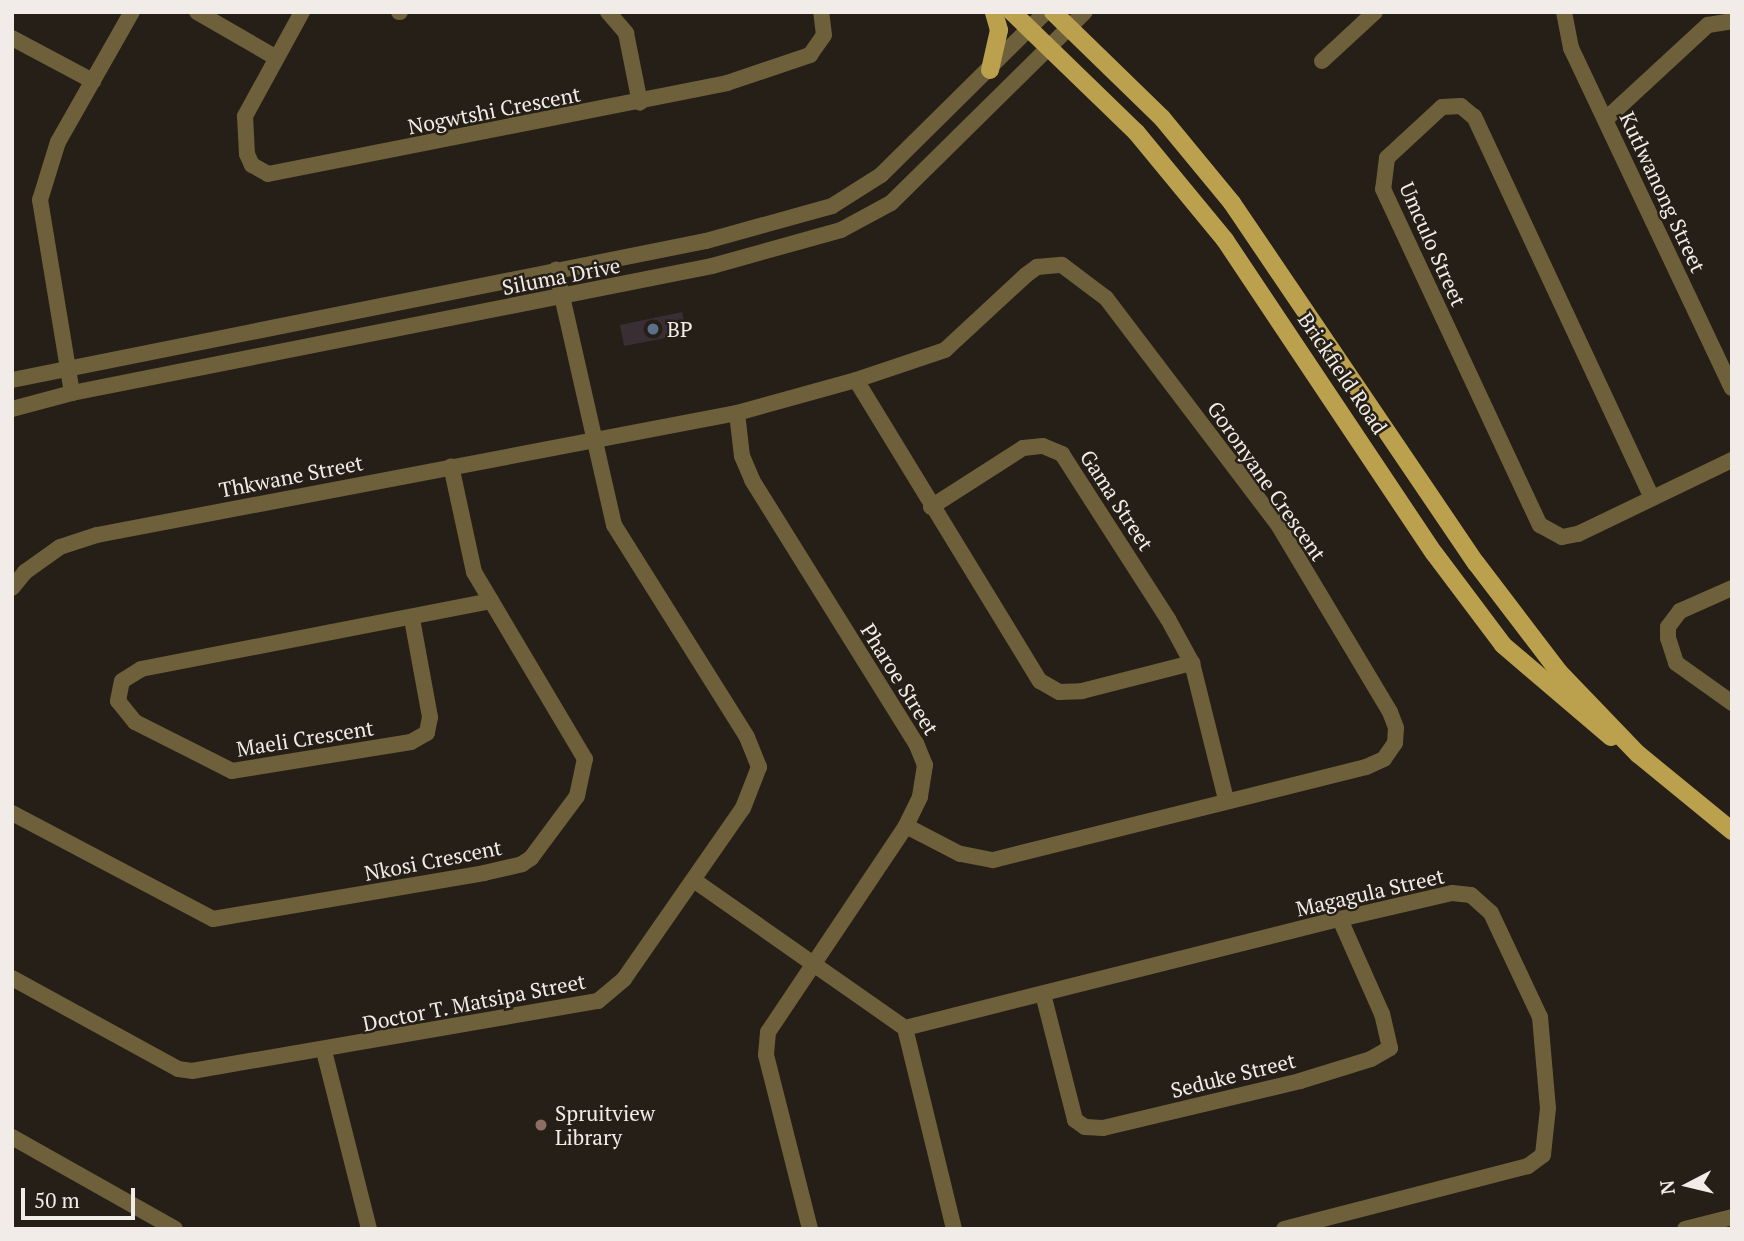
<!DOCTYPE html>
<html>
<head>
<meta charset="utf-8">
<style>
	body { margin:0 }
	#map { position:relative; width:1744px; height:1241px; overflow:hidden; background:#251f17; font-family:"PT Serif",serif }
	div>[style] { position:absolute }
	.building>* { inset:0; background:#382e34 }
	.minor>* { height:16px; margin:-8px; padding:0 8px; transform-origin:8px; border-radius:8px; background:#6d603a }
	.major>* { height:18px; margin:-9px; padding:0 9px; transform-origin:9px; border-radius:9px; background:#bba14d }
	.dots>* { width:19px; height:19px; translate:-50% -50%; box-sizing:border-box; border:4px solid #251f17; border-radius:50% }
	span { translate:-50% -50%; white-space:nowrap; text-align:center; line-height:1.15; -webkit-text-stroke:5px #251f17; paint-order:stroke }
	.street-label { font-size:21px; color:#f1ece7 }
	.poi-label { font-size:21px; color:#f1ece7 }
	.left { translate:0 -50%; text-align:left }
	.frame { position:absolute; inset:0; border:14px solid #f1ece7; pointer-events:none }
	.north { position:absolute; left:1653px; top:1150px; width:70px; height:70px; -webkit-text-stroke:5px #251f17; paint-order:stroke; rotate:263deg; font-size:19px; font-weight:700; line-height:28px; text-align:center; color:#f1ece7 }
	.north::after { content:''; display:block; margin:auto; width:24px; height:32px; background:#f1ece7; clip-path:polygon(50% 0,100% 100%,50% 72%,0 100%) }
	.scale { position:absolute; left:21px; top:1188px; width:114px; height:32px; box-sizing:border-box; border:4px solid #f1ece7; border-top:0; padding-left:9px; font-size:21px; line-height:24px; white-space:nowrap; color:#f1ece7; -webkit-text-stroke:5px #251f17; paint-order:stroke }
</style>
</head>
<body>
<div id="map">
	<div class="building">
		<i style="clip-path:polygon(682px 312px,687px 334px,624px 346px,620px 325px)"></i>
	</div>
	<div class="minor">
		<i style="left:197px;top:12px;width:90px;rotate:30deg"></i>
		<i style="left:302px;top:12px;width:119px;rotate:118.7deg"></i>
		<i style="left:245px;top:116px;width:38px;rotate:87deg"></i>
		<i style="left:247px;top:154px;width:12px;rotate:66deg"></i>
		<i style="left:252px;top:165px;width:18px;rotate:29deg"></i>
		<i style="left:268px;top:174px;width:468px;rotate:-11.2deg"></i>
		<i style="left:727px;top:83px;width:88px;rotate:-18.6deg"></i>
		<i style="left:810px;top:55px;width:24px;rotate:-55deg"></i>
		<i style="left:824px;top:35px;width:23px;rotate:-97deg"></i>
		<i style="left:399px;top:12px;width:1px"></i>
		<i style="left:608px;top:12px;width:28px;rotate:49deg"></i>
		<i style="left:626px;top:33px;width:71px;rotate:78.7deg"></i>
		<i style="left:1564px;top:12px;width:37px;rotate:79deg"></i>
		<i style="left:1571px;top:48px;width:376px;rotate:64.7deg"></i>
		<i style="left:12px;top:38px;width:92px;rotate:28deg"></i>
		<i style="left:1322px;top:61px;width:72px;rotate:-42.8deg"></i>
		<i style="left:1606px;top:119px;width:139px;rotate:-42.7deg"></i>
		<i style="left:1708px;top:25px;width:24px;rotate:-9deg"></i>
		<i style="left:12px;top:380px;width:708px;rotate:-11.33deg"></i>
		<i style="left:706px;top:241px;width:131px;rotate:-15.5deg"></i>
		<i style="left:832px;top:206px;width:58px;rotate:-32.3deg"></i>
		<i style="left:881px;top:175px;width:232px;rotate:-44.7deg"></i>
		<i style="left:856px;top:380px;width:353px;rotate:58.6deg"></i>
		<i style="left:1040px;top:681px;width:22px;rotate:30deg"></i>
		<i style="left:1059px;top:692px;width:23px;rotate:-2deg"></i>
		<i style="left:1082px;top:691px;width:114px;rotate:-14.3deg"></i>
		<i style="left:72px;top:393px;width:196px;rotate:-99.4deg"></i>
		<i style="left:40px;top:200px;width:61px;rotate:-72.8deg"></i>
		<i style="left:58px;top:142px;width:150px;rotate:-60.4deg"></i>
		<i style="left:12px;top:409px;width:62px;rotate:-14.9deg"></i>
		<i style="left:72px;top:393px;width:652px;rotate:-11.22deg"></i>
		<i style="left:712px;top:266px;width:134px;rotate:-15.6deg"></i>
		<i style="left:841px;top:230px;width:57px;rotate:-28.4deg"></i>
		<i style="left:891px;top:203px;width:272px;rotate:-44.6deg"></i>
		<i style="left:737px;top:413px;width:43px;rotate:83.4deg"></i>
		<i style="left:742px;top:456px;width:26px;rotate:67deg"></i>
		<i style="left:752px;top:480px;width:310px;rotate:58.1deg"></i>
		<i style="left:916px;top:743px;width:24px;rotate:68deg"></i>
		<i style="left:925px;top:765px;width:32px;rotate:99deg"></i>
		<i style="left:920px;top:797px;width:32px;rotate:116deg"></i>
		<i style="left:906px;top:826px;width:248px;rotate:123.8deg"></i>
		<i style="left:768px;top:1032px;width:23px;rotate:95deg"></i>
		<i style="left:766px;top:1055px;width:179px;rotate:75.8deg"></i>
		<i style="left:1652px;top:498px;width:421px;rotate:-115deg"></i>
		<i style="left:1474px;top:117px;width:17px;rotate:-140deg"></i>
		<i style="left:1461px;top:106px;width:19px;rotate:177deg"></i>
		<i style="left:1442px;top:107px;width:75px;rotate:137.2deg"></i>
		<i style="left:1387px;top:158px;width:31px;rotate:97deg"></i>
		<i style="left:1383px;top:189px;width:371px;rotate:65deg"></i>
		<i style="left:1540px;top:525px;width:25px;rotate:29deg"></i>
		<i style="left:1562px;top:537px;width:16px;rotate:-11deg"></i>
		<i style="left:1578px;top:534px;width:171px;rotate:-25.7deg"></i>
		<i style="left:931px;top:507px;width:109px;rotate:-32.7deg"></i>
		<i style="left:1023px;top:448px;width:20px;rotate:-6deg"></i>
		<i style="left:1043px;top:446px;width:21px;rotate:23deg"></i>
		<i style="left:1062px;top:454px;width:196px;rotate:57.3deg"></i>
		<i style="left:1168px;top:619px;width:50px;rotate:61.4deg"></i>
		<i style="left:1192px;top:663px;width:140px;rotate:76deg"></i>
		<i style="left:12px;top:588px;width:21px;rotate:-51deg"></i>
		<i style="left:25px;top:572px;width:43px;rotate:-35.5deg"></i>
		<i style="left:60px;top:547px;width:39px;rotate:-18deg"></i>
		<i style="left:97px;top:535px;width:652px;rotate:-10.79deg"></i>
		<i style="left:737px;top:413px;width:123px;rotate:-15.5deg"></i>
		<i style="left:856px;top:380px;width:94px;rotate:-18.6deg"></i>
		<i style="left:945px;top:350px;width:110px;rotate:-42.8deg"></i>
		<i style="left:1026px;top:275px;width:14px;rotate:-36deg"></i>
		<i style="left:1037px;top:267px;width:25px;rotate:-5deg"></i>
		<i style="left:1062px;top:265px;width:55px;rotate:36.9deg"></i>
		<i style="left:1106px;top:298px;width:283px;rotate:52.8deg"></i>
		<i style="left:1277px;top:523px;width:220px;rotate:59.1deg"></i>
		<i style="left:1390px;top:712px;width:17px;rotate:69deg"></i>
		<i style="left:1396px;top:728px;width:15px;rotate:94deg"></i>
		<i style="left:1395px;top:743px;width:19px;rotate:125deg"></i>
		<i style="left:1384px;top:759px;width:20px;rotate:156deg"></i>
		<i style="left:1366px;top:767px;width:385px;rotate:166deg"></i>
		<i style="left:992px;top:860px;width:33px;rotate:-169deg"></i>
		<i style="left:960px;top:854px;width:61px;rotate:-152.6deg"></i>
		<i style="left:1732px;top:588px;width:57px;rotate:156.1deg"></i>
		<i style="left:1680px;top:611px;width:20px;rotate:127deg"></i>
		<i style="left:1668px;top:627px;width:11px;rotate:90deg"></i>
		<i style="left:1668px;top:638px;width:26px;rotate:72deg"></i>
		<i style="left:1676px;top:663px;width:69px;rotate:35.5deg"></i>
		<i style="left:412px;top:619px;width:100px;rotate:79.6deg"></i>
		<i style="left:430px;top:717px;width:16px;rotate:101deg"></i>
		<i style="left:427px;top:733px;width:18px;rotate:151deg"></i>
		<i style="left:411px;top:742px;width:181px;rotate:170.8deg"></i>
		<i style="left:232px;top:771px;width:109px;rotate:-153.2deg"></i>
		<i style="left:135px;top:722px;width:27px;rotate:-129deg"></i>
		<i style="left:118px;top:701px;width:20px;rotate:-79deg"></i>
		<i style="left:122px;top:681px;width:22px;rotate:-32deg"></i>
		<i style="left:141px;top:669px;width:357px;rotate:-11deg"></i>
		<i style="left:12px;top:813px;width:227px;rotate:27.8deg"></i>
		<i style="left:213px;top:919px;width:275px;rotate:-9.6deg"></i>
		<i style="left:484px;top:873px;width:39px;rotate:-13deg"></i>
		<i style="left:522px;top:864px;width:11px;rotate:-34deg"></i>
		<i style="left:531px;top:858px;width:77px;rotate:-53.4deg"></i>
		<i style="left:577px;top:796px;width:38px;rotate:-78deg"></i>
		<i style="left:585px;top:759px;width:217px;rotate:-120.7deg"></i>
		<i style="left:474px;top:572px;width:108px;rotate:-102.2deg"></i>
		<i style="left:695px;top:881px;width:256px;rotate:35deg"></i>
		<i style="left:905px;top:1028px;width:207px;rotate:76.3deg"></i>
		<i style="left:12px;top:978px;width:189px;rotate:28.7deg"></i>
		<i style="left:178px;top:1069px;width:14px;rotate:8deg"></i>
		<i style="left:192px;top:1071px;width:412px;rotate:-9.8deg"></i>
		<i style="left:598px;top:1001px;width:34px;rotate:-40deg"></i>
		<i style="left:624px;top:979px;width:208px;rotate:-55.2deg"></i>
		<i style="left:743px;top:808px;width:44px;rotate:-68.7deg"></i>
		<i style="left:759px;top:767px;width:32px;rotate:-112deg"></i>
		<i style="left:747px;top:737px;width:250px;rotate:-122.1deg"></i>
		<i style="left:614px;top:525px;width:262px;rotate:-102.8deg"></i>
		<i style="left:1043px;top:994px;width:130px;rotate:75.7deg"></i>
		<i style="left:1075px;top:1120px;width:12px;rotate:35deg"></i>
		<i style="left:1085px;top:1127px;width:18px;rotate:3deg"></i>
		<i style="left:1103px;top:1128px;width:203px;rotate:-13.4deg"></i>
		<i style="left:1300px;top:1081px;width:74px;rotate:-17.2deg"></i>
		<i style="left:1371px;top:1059px;width:22px;rotate:-30deg"></i>
		<i style="left:1390px;top:1048px;width:35px;rotate:-103deg"></i>
		<i style="left:1382px;top:1014px;width:104px;rotate:-113.9deg"></i>
		<i style="left:905px;top:1028px;width:448px;rotate:-14.1deg"></i>
		<i style="left:1340px;top:919px;width:115px;rotate:-13.1deg"></i>
		<i style="left:1452px;top:893px;width:19px;rotate:6deg"></i>
		<i style="left:1471px;top:895px;width:27px;rotate:42deg"></i>
		<i style="left:1491px;top:913px;width:115px;rotate:64.8deg"></i>
		<i style="left:1540px;top:1017px;width:91px;rotate:85deg"></i>
		<i style="left:1548px;top:1108px;width:47px;rotate:96.1deg"></i>
		<i style="left:1543px;top:1155px;width:19px;rotate:144deg"></i>
		<i style="left:1528px;top:1166px;width:252px;rotate:165.5deg"></i>
		<i style="left:324px;top:1051px;width:184px;rotate:75.8deg"></i>
		<i style="left:12px;top:1137px;width:187px;rotate:29.4deg"></i>
		<i style="left:1685px;top:1229px;width:49px;rotate:-14.3deg"></i>
	</div>
	<div class="major">
		<i style="left:1012px;top:12px;width:173px;rotate:44.1deg"></i>
		<i style="left:1136px;top:132px;width:140px;rotate:50.5deg"></i>
		<i style="left:1225px;top:240px;width:376px;rotate:56.3deg"></i>
		<i style="left:1434px;top:553px;width:115px;rotate:53.1deg"></i>
		<i style="left:1503px;top:645px;width:142px;rotate:40.4deg"></i>
		<i style="left:1053px;top:12px;width:152px;rotate:44.2deg"></i>
		<i style="left:1162px;top:118px;width:110px;rotate:50.5deg"></i>
		<i style="left:1232px;top:203px;width:435px;rotate:55.9deg"></i>
		<i style="left:1476px;top:563px;width:137px;rotate:52.7deg"></i>
		<i style="left:1559px;top:672px;width:114px;rotate:46.1deg"></i>
		<i style="left:1638px;top:754px;width:122px;rotate:39.3deg"></i>
		<i style="left:990px;top:70px;width:41px;rotate:-77.3deg"></i>
		<i style="left:999px;top:30px;width:19px;rotate:-106deg"></i>
	</div>
	<div class="dots">
		<i style="left:653px;top:329px;background:#5c6f8a"></i>
		<i style="left:541px;top:1125px;background:#8d6e63"></i>
	</div>
	<div class="street-label">
		<span style="left:494px;top:110px;rotate:-11deg">Nogwtshi Crescent</span>
		<span style="left:1663px;top:192px;rotate:65deg">Kutlwanong Street</span>
		<span style="left:1433px;top:244px;rotate:66deg">Umculo Street</span>
		<span style="left:561px;top:276px;rotate:-11deg">Siluma Drive</span>
		<span style="left:1343px;top:373px;rotate:56deg">Brickfield Road</span>
		<span style="left:291px;top:476px;rotate:-11deg">Thkwane Street</span>
		<span style="left:1267px;top:481px;rotate:55deg">Goronyane Crescent</span>
		<span style="left:1117px;top:500px;rotate:57deg">Gama Street</span>
		<span style="left:900px;top:679px;rotate:58deg">Pharoe Street</span>
		<span style="left:305px;top:738px;rotate:-9deg">Maeli Crescent</span>
		<span style="left:433px;top:860px;rotate:-11deg">Nkosi Crescent</span>
		<span style="left:1370px;top:892px;rotate:-13deg">Magagula Street</span>
		<span style="left:474px;top:1002px;rotate:-11deg">Doctor T. Matsipa Street</span>
		<span style="left:1233px;top:1075px;rotate:-14deg">Seduke Street</span>
	</div>
	<div class="poi-label">
		<span class="left" style="left:667px;top:329px">BP</span>
		<span class="left" style="left:555px;top:1125px">Spruitview<br>Library</span>
	</div>
	<div class="frame"></div>
	<div class="north">N</div>
	<div class="scale">50 m</div>
</div>
</body>
</html>
